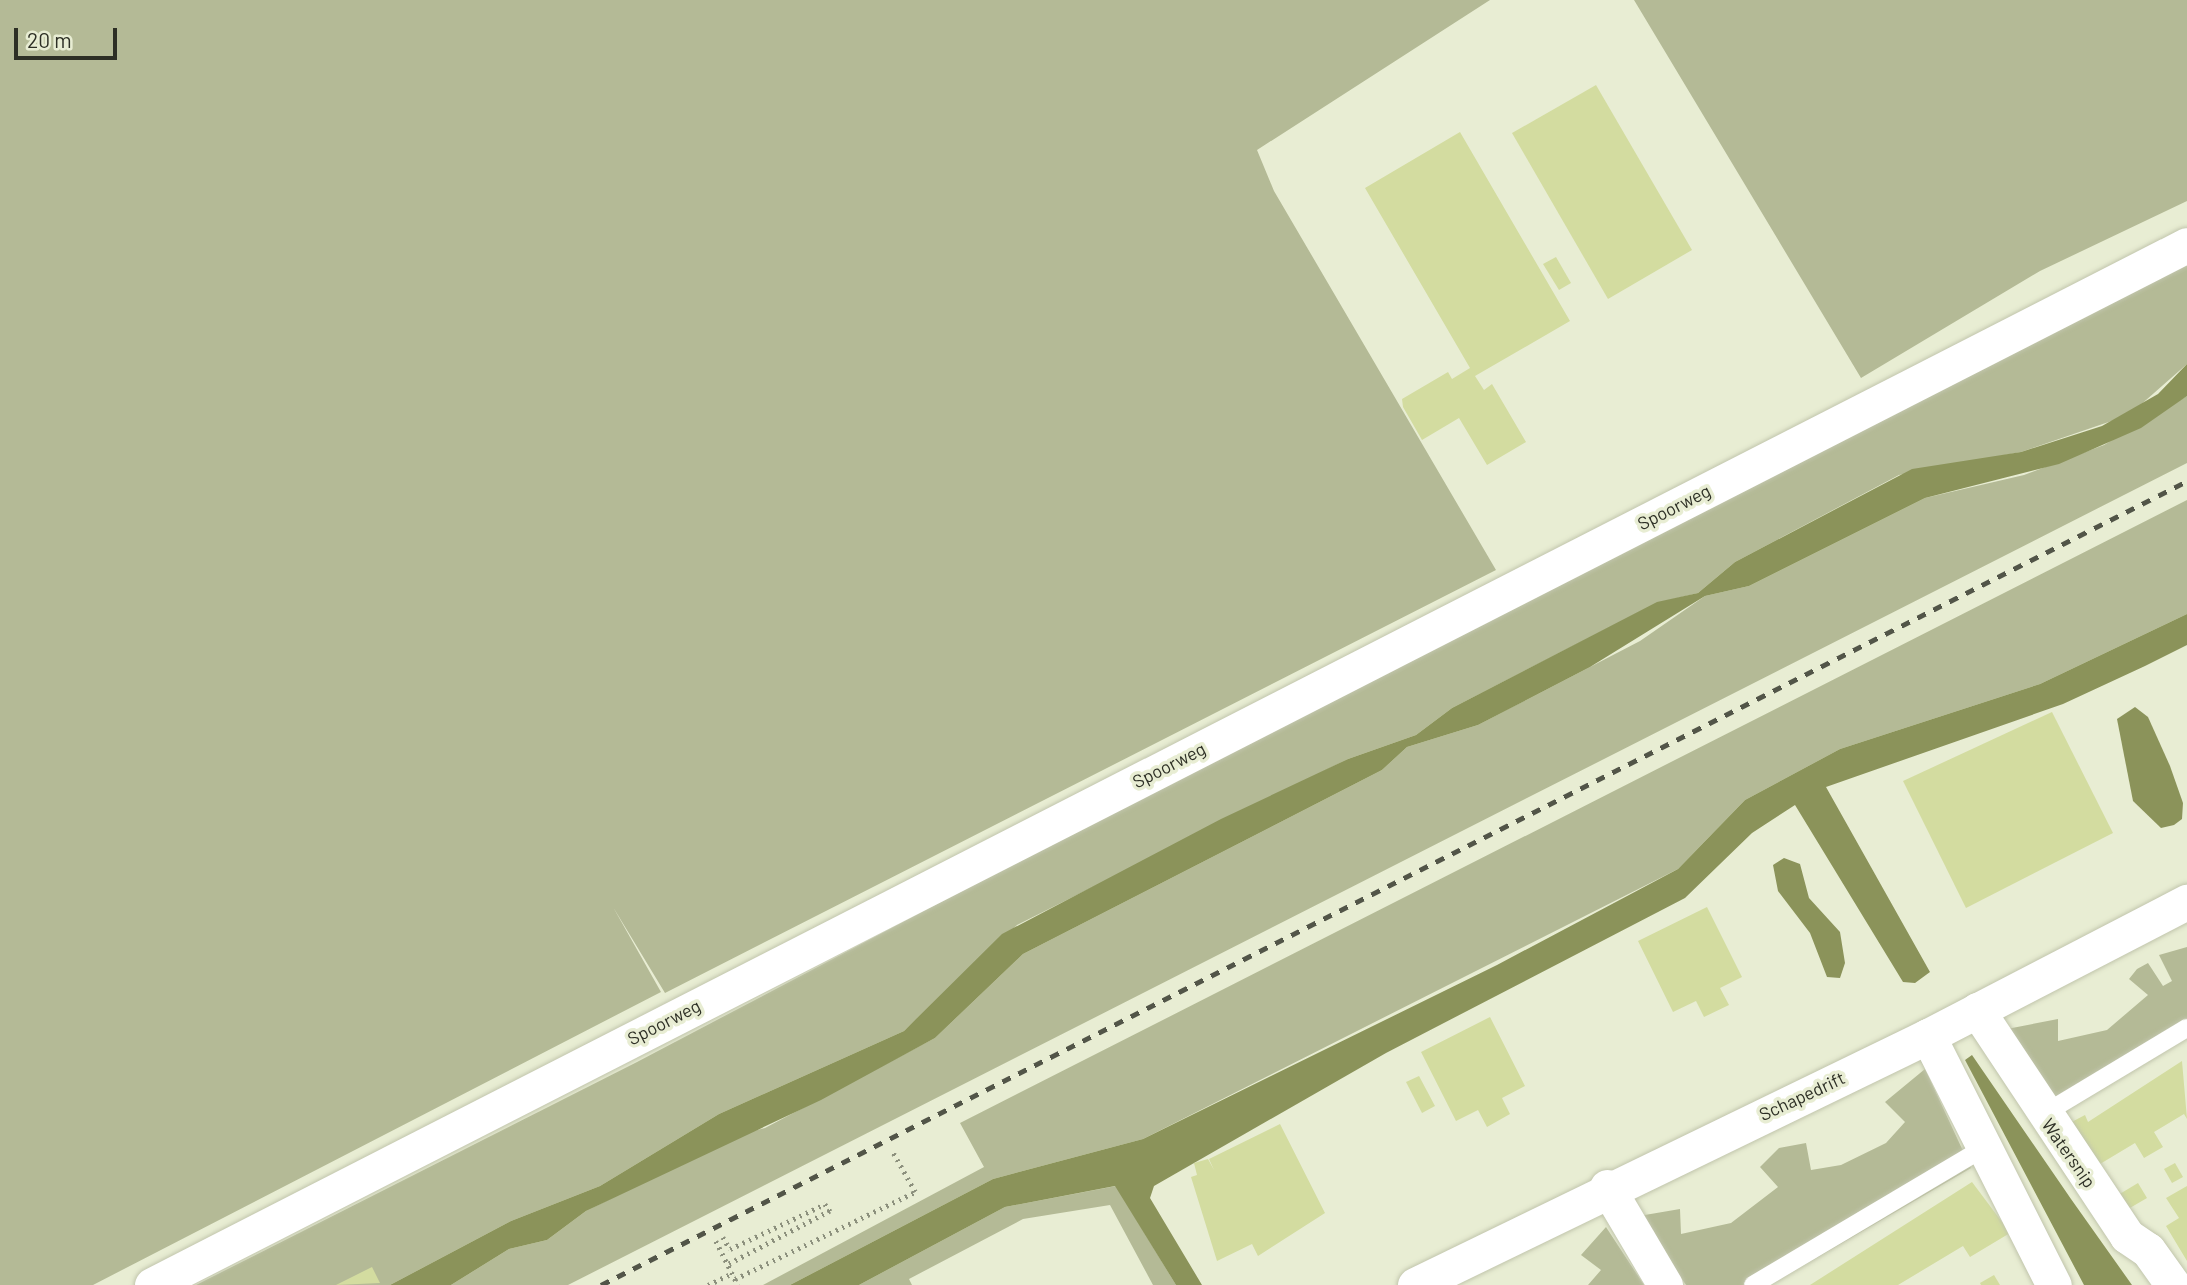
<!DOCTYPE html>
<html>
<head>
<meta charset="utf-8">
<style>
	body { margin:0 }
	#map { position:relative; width:2187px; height:1285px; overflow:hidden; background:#e8edd3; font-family:Barlow,sans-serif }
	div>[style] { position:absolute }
	.green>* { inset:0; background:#b4ba96 }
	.water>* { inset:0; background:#8b935a }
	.building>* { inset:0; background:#d3dca0 }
	.path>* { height:4.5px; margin-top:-2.25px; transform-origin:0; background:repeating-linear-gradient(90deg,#8c907d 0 2px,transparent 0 7px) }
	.roads { filter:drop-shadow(0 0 2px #c1c5ac) drop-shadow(0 0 2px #c1c5ac) }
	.service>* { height:18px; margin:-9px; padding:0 9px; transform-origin:9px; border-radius:9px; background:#fff }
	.minor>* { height:35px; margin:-17.5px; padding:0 17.5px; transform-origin:17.5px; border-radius:17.5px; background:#fff }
	.rail>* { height:5px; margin-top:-2.5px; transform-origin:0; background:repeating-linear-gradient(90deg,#525548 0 9px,transparent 0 18px) }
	span { translate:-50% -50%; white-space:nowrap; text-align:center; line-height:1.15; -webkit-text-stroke:7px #e8edd3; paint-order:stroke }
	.street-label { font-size:18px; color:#2d2f25 }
	.scale { position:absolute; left:14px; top:28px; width:103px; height:32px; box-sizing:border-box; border:4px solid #2d2f25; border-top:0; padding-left:9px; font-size:21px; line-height:24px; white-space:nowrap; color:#2d2f25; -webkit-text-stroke:5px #e8edd3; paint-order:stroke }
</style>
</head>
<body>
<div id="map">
	<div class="green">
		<i style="clip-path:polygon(0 0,1490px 0,1257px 150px,1274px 191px,1496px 570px,665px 993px,613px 907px,661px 992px,93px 1285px,0 1285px)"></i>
		<i style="clip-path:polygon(1634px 0,2187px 0,2187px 201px,2040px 271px,1861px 378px)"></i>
		<i style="clip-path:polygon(2187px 246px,2187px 364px,2129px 415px,2021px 452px,1899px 475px,1735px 562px,1698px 593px,1657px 603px,1452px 708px,1416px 735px,1348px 759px,1017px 925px,904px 1031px,719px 1114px,600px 1186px,511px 1221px,390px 1285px,196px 1285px,637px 1062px)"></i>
		<i style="clip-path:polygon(2187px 396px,2187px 463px,568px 1285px,451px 1285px,509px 1249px,547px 1240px,586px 1211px,737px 1135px,765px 1128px,935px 1038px,1023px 954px,1382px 770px,1407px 747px,1478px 725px,1640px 641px,1705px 596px,1749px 586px,1925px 498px,2024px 475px,2104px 445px)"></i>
		<i style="clip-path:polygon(2187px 500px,2187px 614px,2040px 684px,1840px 749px,1745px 800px,1678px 869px,1143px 1139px,993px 1179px,790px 1285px,763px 1285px,984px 1167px,960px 1123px)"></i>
		<i style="clip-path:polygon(2187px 947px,2187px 1023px,2050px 1102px,2007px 1029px,2058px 1019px,2058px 1041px,2107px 1030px,2148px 995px,2129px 979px,2137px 969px,2148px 963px,2163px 986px,2172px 981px,2159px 955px)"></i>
		<i style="clip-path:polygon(1925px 1069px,1971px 1168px,1770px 1285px,1686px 1285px,1639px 1216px,1680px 1209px,1681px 1234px,1731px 1223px,1778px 1187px,1760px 1167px,1779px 1148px,1806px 1143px,1811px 1170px,1841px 1165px,1886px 1143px,1905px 1122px,1885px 1102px)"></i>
		<i style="clip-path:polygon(1116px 1186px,1176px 1285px,1153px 1285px,1110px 1205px,1023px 1219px,909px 1279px,912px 1285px,859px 1285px,1005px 1207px)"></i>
		<i style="clip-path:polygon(1606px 1227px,1642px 1282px,1644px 1285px,1588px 1285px,1601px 1270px,1581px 1255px)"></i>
	</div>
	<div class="water">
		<i style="clip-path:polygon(2187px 364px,2187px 396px,2141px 428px,2059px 464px,1925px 498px,1749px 586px,1705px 596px,1590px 667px,1478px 725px,1407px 747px,1382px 770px,1023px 954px,935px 1038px,821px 1100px,586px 1211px,547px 1240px,509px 1249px,451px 1285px,390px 1285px,511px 1221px,600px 1186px,719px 1114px,904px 1031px,1002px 934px,1221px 819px,1348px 759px,1416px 735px,1452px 708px,1657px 602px,1698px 593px,1735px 562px,1912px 469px,2021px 452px,2102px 426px,2158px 394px)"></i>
		<i style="clip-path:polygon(2187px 614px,2187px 645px,2145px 666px,2063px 704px,1826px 787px,1930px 972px,1915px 983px,1903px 982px,1795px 805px,1752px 833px,1685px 898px,1386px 1053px,1154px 1186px,1150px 1198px,1202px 1285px,1176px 1285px,1115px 1186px,1005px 1207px,859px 1285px,790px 1285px,993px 1179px,1143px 1139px,1497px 965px,1678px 869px,1745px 800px,1840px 749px,2040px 684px)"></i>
		<i style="clip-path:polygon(2135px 707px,2148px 717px,2170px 766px,2183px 803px,2182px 819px,2174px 825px,2161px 828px,2133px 801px,2117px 719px)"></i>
		<i style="clip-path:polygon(1784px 858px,1800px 864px,1809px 898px,1840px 932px,1845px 963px,1840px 978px,1827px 977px,1810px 933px,1778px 891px,1773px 865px)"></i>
		<i style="clip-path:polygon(1972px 1055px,2071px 1199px,2132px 1285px,2084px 1285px,1965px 1060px)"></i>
	</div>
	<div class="building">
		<i style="clip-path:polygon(1596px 85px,1692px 250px,1608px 299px,1512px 133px)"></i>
		<i style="clip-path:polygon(1460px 132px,1570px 321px,1475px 376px,1484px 390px,1492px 384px,1526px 442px,1487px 465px,1459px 418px,1422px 440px,1403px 407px,1402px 399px,1448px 372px,1452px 379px,1470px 368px,1365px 188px)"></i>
		<i style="clip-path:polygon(1556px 257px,1571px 283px,1559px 290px,1543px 264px)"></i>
		<i style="clip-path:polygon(2052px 712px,2113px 833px,1966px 908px,1903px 781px)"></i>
		<i style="clip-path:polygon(1707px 907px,1742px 977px,1720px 988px,1729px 1005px,1704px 1017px,1696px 1001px,1673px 1012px,1638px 941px)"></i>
		<i style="clip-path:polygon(1490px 1017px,1525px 1086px,1502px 1098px,1510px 1114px,1487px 1127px,1478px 1110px,1456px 1121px,1421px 1052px)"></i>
		<i style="clip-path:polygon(2182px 1061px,2187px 1119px,2184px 1114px,2154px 1132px,2163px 1147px,2144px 1158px,2135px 1143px,2095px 1167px,2064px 1126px,2085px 1115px,2088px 1122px)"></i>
		<i style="clip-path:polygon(1419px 1076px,1435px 1106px,1422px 1113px,1406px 1082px)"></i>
		<i style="clip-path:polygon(1280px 1124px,1325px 1213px,1258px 1256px,1252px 1244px,1217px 1261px,1191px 1177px,1197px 1175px,1194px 1163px,1208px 1159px,1214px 1170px,1209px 1159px)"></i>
		<i style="clip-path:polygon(2175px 1163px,2183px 1177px,2172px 1183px,2164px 1169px)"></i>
		<i style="clip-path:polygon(1972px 1182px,2002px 1222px,2009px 1218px,2015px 1230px,1970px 1257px,1963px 1246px,1898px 1285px,1810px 1285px)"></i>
		<i style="clip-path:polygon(2138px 1183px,2147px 1198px,2123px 1212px,2113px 1198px)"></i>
		<i style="clip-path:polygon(2187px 1186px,2187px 1261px,2166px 1226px,2179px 1218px,2166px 1198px)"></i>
		<i style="clip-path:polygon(372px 1267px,380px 1283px,336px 1285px)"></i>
		<i style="clip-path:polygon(1994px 1275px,2000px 1285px,1981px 1285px,1980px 1283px)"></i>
	</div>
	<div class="path">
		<i style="left:723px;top:1237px;width:14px;rotate:60deg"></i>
		<i style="left:730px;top:1249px;width:105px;rotate:-25.3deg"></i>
		<i style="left:825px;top:1204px;width:9px;rotate:54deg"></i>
		<i style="left:830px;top:1211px;width:114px;rotate:152.3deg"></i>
		<i style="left:716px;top:1241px;width:49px;rotate:63.4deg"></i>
		<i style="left:735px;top:1279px;width:200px;rotate:-25.8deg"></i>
		<i style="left:915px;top:1192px;width:47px;rotate:-119.3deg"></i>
		<i style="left:708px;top:1285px;width:28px;rotate:-26deg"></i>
	</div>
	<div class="roads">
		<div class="service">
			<i style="left:2042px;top:1115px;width:169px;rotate:-31deg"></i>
			<i style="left:1753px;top:1285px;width:269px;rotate:-30.7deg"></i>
		</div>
		<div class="minor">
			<i style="left:1977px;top:1010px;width:271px;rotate:56.4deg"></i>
			<i style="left:2127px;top:1236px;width:25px;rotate:34deg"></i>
			<i style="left:2148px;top:1250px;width:43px;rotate:54.5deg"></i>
			<i style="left:1928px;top:1036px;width:279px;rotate:63.2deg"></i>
			<i style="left:1607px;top:1187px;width:114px;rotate:59.4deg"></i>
			<i style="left:152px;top:1285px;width:2285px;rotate:-27.07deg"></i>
			<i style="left:1415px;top:1285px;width:570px;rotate:-25.89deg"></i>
			<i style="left:1928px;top:1036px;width:292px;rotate:-27.4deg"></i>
		</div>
	</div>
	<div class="rail">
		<i style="left:601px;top:1285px;width:1778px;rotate:-26.88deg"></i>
	</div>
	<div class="street-label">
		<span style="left:1674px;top:507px;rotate:-27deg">Spoorweg</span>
		<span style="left:1169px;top:765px;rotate:-27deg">Spoorweg</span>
		<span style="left:664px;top:1022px;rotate:-27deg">Spoorweg</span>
		<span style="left:1802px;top:1096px;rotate:-25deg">Schapedrift</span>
		<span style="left:2069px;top:1153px;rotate:55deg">Watersnip</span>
	</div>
	<div class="scale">20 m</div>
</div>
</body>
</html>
